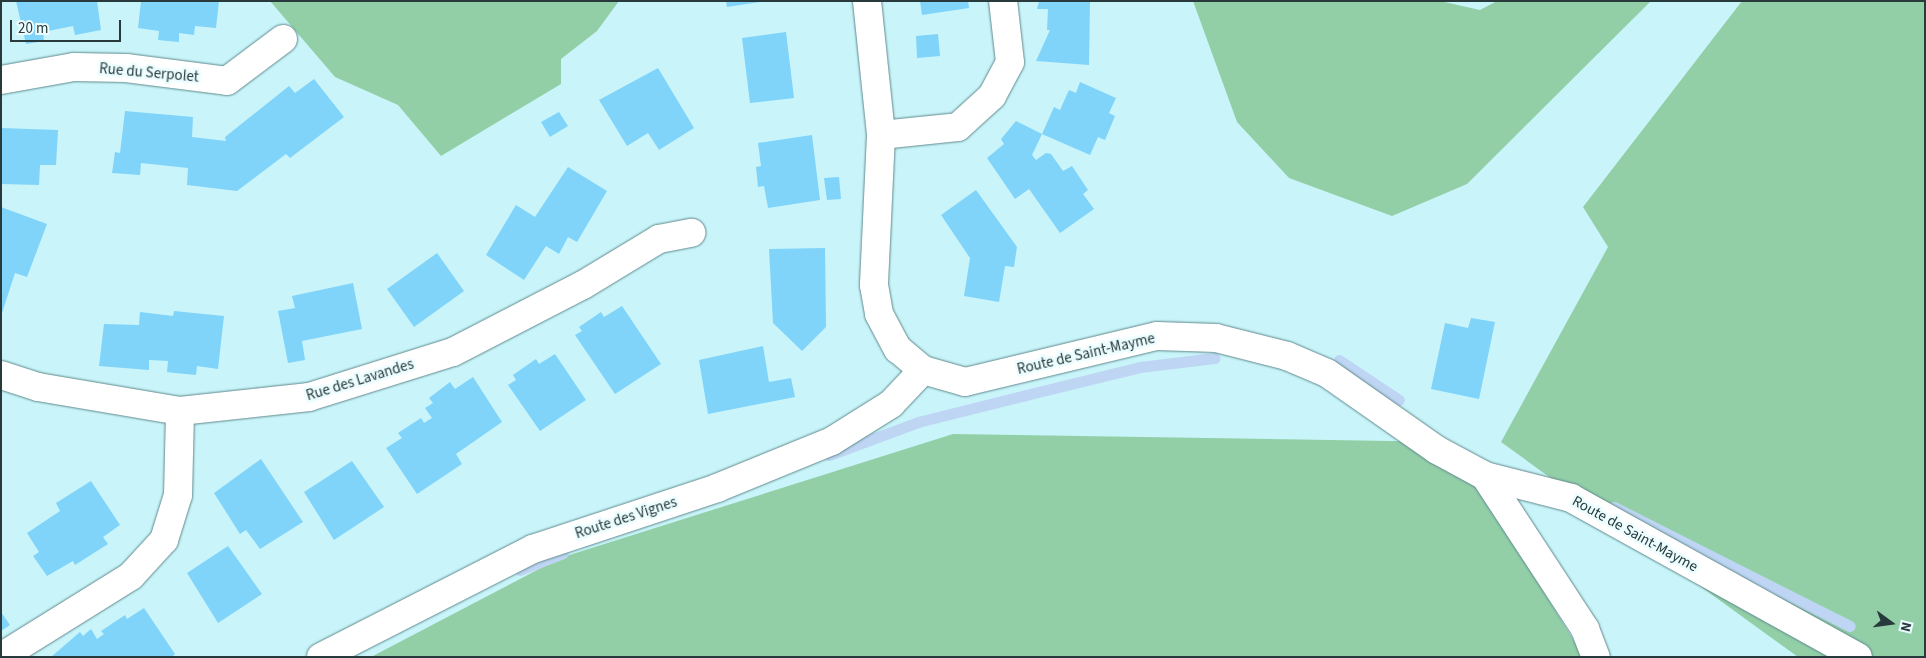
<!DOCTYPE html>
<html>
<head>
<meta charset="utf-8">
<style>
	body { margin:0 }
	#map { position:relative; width:1926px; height:658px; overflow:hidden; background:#c9f5fa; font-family:"Source Sans 3",sans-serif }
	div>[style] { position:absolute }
	.green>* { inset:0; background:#92cfa7 }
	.stream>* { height:11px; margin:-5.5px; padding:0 5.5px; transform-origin:5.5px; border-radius:5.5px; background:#bed5f3 }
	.building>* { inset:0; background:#80d3f9 }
	.roads { filter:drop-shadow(0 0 1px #60898d) drop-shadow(0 0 1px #60898d) }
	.minor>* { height:28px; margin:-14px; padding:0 14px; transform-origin:14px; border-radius:14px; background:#fff }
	span { translate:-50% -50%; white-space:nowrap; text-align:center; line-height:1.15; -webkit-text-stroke:5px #ebfdff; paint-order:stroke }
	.street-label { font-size:15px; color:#283a3c }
	.frame { position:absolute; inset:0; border:2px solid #283a3c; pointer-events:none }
	.north { position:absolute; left:1866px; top:598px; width:50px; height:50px; -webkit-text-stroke:4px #ebfdff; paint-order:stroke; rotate:104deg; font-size:14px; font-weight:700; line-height:20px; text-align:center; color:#283a3c }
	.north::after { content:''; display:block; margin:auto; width:18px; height:22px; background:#283a3c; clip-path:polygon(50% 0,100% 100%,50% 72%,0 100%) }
	.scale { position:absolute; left:10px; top:20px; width:111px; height:22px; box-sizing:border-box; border:2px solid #283a3c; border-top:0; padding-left:6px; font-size:15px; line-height:18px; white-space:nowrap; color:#283a3c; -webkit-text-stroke:4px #ebfdff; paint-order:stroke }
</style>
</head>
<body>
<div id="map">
	<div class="green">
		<i style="clip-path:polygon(270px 1px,619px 1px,597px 31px,561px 59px,561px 84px,441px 156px,398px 105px,335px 77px)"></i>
		<i style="clip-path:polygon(1193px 1px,1440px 1px,1480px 10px,1497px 1px,1651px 1px,1467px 184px,1392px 216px,1289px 178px,1237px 122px)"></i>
		<i style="clip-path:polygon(1742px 1px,1925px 1px,1925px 657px,1798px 657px,1501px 442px,1608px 247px,1583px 207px)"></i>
		<i style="clip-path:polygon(953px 434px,1451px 442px,1584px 657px,371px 657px,560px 558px)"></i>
	</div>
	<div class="stream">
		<i style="left:1339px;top:360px;width:72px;rotate:33.7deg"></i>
		<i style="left:829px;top:455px;width:95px;rotate:-20.3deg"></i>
		<i style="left:918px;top:422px;width:111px;rotate:-14deg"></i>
		<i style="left:1026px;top:395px;width:117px;rotate:-13.8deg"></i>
		<i style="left:1140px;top:367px;width:75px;rotate:-6.9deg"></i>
		<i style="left:1614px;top:507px;width:264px;rotate:26.8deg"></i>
		<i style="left:520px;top:570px;width:46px;rotate:-21.6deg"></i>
	</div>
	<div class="building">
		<i style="clip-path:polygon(16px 1px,97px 1px,101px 30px,75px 35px,73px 26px,43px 32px,44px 41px,26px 44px)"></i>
		<i style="clip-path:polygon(141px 1px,219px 1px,216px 28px,195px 26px,194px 35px,179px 33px,179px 42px,158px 40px,159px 31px,138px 28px)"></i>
		<i style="clip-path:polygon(726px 1px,760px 1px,760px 2px,727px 7px)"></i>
		<i style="clip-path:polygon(920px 1px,968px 1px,969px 8px,922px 15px)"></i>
		<i style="clip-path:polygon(1039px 1px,1090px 1px,1089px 65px,1036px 61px,1050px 30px,1047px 30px,1048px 9px,1037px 9px)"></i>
		<i style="clip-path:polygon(786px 32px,794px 98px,750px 103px,742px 38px)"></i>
		<i style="clip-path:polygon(938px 34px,940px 56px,917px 58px,916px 36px)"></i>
		<i style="clip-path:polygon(658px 68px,694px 128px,659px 150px,648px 133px,627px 146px,599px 100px)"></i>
		<i style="clip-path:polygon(314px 79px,344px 117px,290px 158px,286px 154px,237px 191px,187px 185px,188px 168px,141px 163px,140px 175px,112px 173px,115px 152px,120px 153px,125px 111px,193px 117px,192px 137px,226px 141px,225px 137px,289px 86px,295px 93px)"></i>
		<i style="clip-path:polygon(1080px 82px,1116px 98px,1109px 113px,1115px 116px,1105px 140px,1098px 137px,1090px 155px,1042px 134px,1032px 155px,1036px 160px,1046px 153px,1051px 154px,1063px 171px,1072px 166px,1088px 190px,1083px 194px,1094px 209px,1060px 233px,1029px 189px,1015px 199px,987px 158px,1004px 144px,1001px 139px,1016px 121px,1042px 134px,1054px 107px,1060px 110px,1069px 90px,1076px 93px)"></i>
		<i style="clip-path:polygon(559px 112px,568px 126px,550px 137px,541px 122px)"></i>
		<i style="clip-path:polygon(1px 128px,58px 130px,56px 165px,40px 165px,39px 185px,1px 184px)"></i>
		<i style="clip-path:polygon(812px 135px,820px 200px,768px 208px,764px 186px,758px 187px,756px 167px,761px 166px,758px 143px)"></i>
		<i style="clip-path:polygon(568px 167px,607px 191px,577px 242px,568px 237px,559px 254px,546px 246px,524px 280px,486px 255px,516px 205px,535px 217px)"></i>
		<i style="clip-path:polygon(839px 177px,841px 199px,827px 200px,824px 178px)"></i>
		<i style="clip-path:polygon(976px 190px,1017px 247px,1014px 267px,1005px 266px,999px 302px,964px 296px,970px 258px,941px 215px)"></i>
		<i style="clip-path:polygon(1px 207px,47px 224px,27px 277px,15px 273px,2px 313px)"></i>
		<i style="clip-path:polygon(825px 248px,826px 327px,802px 351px,773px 323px,769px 249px)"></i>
		<i style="clip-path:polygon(437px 253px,464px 291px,414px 327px,387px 289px)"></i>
		<i style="clip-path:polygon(353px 283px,362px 329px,302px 341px,305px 360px,288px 363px,278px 311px,295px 308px,292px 296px)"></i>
		<i style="clip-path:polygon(622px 306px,661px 364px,615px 394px,575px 335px,582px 331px,579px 327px,601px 312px,604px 317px)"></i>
		<i style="clip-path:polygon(174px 311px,224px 316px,218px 369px,197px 366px,196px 375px,175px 373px,167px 372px,168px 361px,149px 360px,149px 370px,99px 366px,104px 324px,139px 325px,140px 312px,173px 316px)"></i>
		<i style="clip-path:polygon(1471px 318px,1495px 322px,1479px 399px,1431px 389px,1445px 323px,1468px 328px)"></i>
		<i style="clip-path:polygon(763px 346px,769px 382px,791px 378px,795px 397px,708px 414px,699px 360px)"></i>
		<i style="clip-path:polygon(555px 354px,586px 400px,540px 431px,508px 385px,516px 380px,513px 375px,536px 359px,539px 364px)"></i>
		<i style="clip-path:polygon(473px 377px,502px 422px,456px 454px,462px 464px,417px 494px,386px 448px,402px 438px,398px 433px,421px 418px,424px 423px,432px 418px,425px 408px,433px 403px,429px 398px,450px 382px,455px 389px)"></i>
		<i style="clip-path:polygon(261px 459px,303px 522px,260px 549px,246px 530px,240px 534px,214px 493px)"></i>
		<i style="clip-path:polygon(352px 461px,384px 507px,334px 540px,304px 492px)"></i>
		<i style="clip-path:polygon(91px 481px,120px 525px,103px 537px,108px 544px,75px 565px,73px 561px,47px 576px,33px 556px,39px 552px,27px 533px,60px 511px,56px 503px)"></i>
		<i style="clip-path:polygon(228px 546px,262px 594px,218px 623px,187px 573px)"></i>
		<i style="clip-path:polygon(144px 608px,175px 654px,172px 657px,51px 657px,80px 632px,83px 636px,91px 629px,97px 639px,104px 634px,101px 631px,125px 615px,127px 619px)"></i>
		<i style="clip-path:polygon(1px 612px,10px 625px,1px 631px)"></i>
	</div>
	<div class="roads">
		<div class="minor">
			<i style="left:867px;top:1px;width:135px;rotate:84deg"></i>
			<i style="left:881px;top:135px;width:150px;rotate:92.7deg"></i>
			<i style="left:874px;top:285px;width:29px;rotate:80deg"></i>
			<i style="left:879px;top:314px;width:40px;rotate:62deg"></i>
			<i style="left:898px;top:349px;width:33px;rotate:40deg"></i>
			<i style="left:923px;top:370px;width:44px;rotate:15.9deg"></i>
			<i style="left:965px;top:382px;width:197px;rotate:-13.5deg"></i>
			<i style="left:1157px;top:336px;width:59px;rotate:1.9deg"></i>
			<i style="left:1216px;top:338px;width:73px;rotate:14.2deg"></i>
			<i style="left:1287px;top:356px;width:43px;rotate:23deg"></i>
			<i style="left:1327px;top:373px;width:134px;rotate:35deg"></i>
			<i style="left:1437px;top:450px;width:55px;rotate:28.4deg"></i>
			<i style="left:1485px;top:476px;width:89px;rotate:14.3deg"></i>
			<i style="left:1571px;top:498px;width:328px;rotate:29deg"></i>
			<i style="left:1px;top:80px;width:74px;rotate:-10.1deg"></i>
			<i style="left:74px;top:67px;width:52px;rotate:1.1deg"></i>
			<i style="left:126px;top:68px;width:102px;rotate:7.3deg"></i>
			<i style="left:227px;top:81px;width:70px;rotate:-36.9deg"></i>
			<i style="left:881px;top:135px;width:77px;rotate:-5.9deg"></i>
			<i style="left:958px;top:127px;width:46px;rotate:-42.4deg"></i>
			<i style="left:992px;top:96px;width:38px;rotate:-62deg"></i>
			<i style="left:1010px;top:62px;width:61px;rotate:-96.5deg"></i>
			<i style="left:1px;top:375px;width:39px;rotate:18deg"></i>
			<i style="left:38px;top:387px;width:144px;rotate:9.6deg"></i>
			<i style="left:180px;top:411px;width:130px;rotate:-6.2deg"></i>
			<i style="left:309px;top:397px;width:151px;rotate:-17.4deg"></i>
			<i style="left:453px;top:352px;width:146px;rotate:-27.3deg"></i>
			<i style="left:583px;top:285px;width:89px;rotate:-31.2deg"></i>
			<i style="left:659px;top:239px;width:33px;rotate:-11deg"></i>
			<i style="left:1485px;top:476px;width:183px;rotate:56.8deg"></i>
			<i style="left:1585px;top:629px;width:30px;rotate:69deg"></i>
			<i style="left:1px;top:657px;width:153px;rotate:-31.9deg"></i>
			<i style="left:131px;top:576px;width:49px;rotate:-47.5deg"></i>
			<i style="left:164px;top:540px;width:47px;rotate:-72.7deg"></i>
			<i style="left:178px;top:495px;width:84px;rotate:-88.6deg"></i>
			<i style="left:321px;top:657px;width:238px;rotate:-27deg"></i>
			<i style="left:533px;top:549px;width:194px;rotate:-18.3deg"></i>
			<i style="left:717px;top:488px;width:124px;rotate:-22.2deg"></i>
			<i style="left:832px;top:441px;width:70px;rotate:-32.1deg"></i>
			<i style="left:891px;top:404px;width:47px;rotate:-46.7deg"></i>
		</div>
	</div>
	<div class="street-label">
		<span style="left:149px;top:73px;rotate:5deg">Rue du Serpolet</span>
		<span style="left:1086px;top:354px;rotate:-13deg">Route de Saint-Mayme</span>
		<span style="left:360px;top:380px;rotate:-17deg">Rue des Lavandes</span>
		<span style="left:626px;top:518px;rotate:-18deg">Route des Vignes</span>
		<span style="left:1635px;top:534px;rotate:29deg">Route de Saint-Mayme</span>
	</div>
	<div class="frame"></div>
	<div class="north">N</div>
	<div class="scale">20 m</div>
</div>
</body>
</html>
